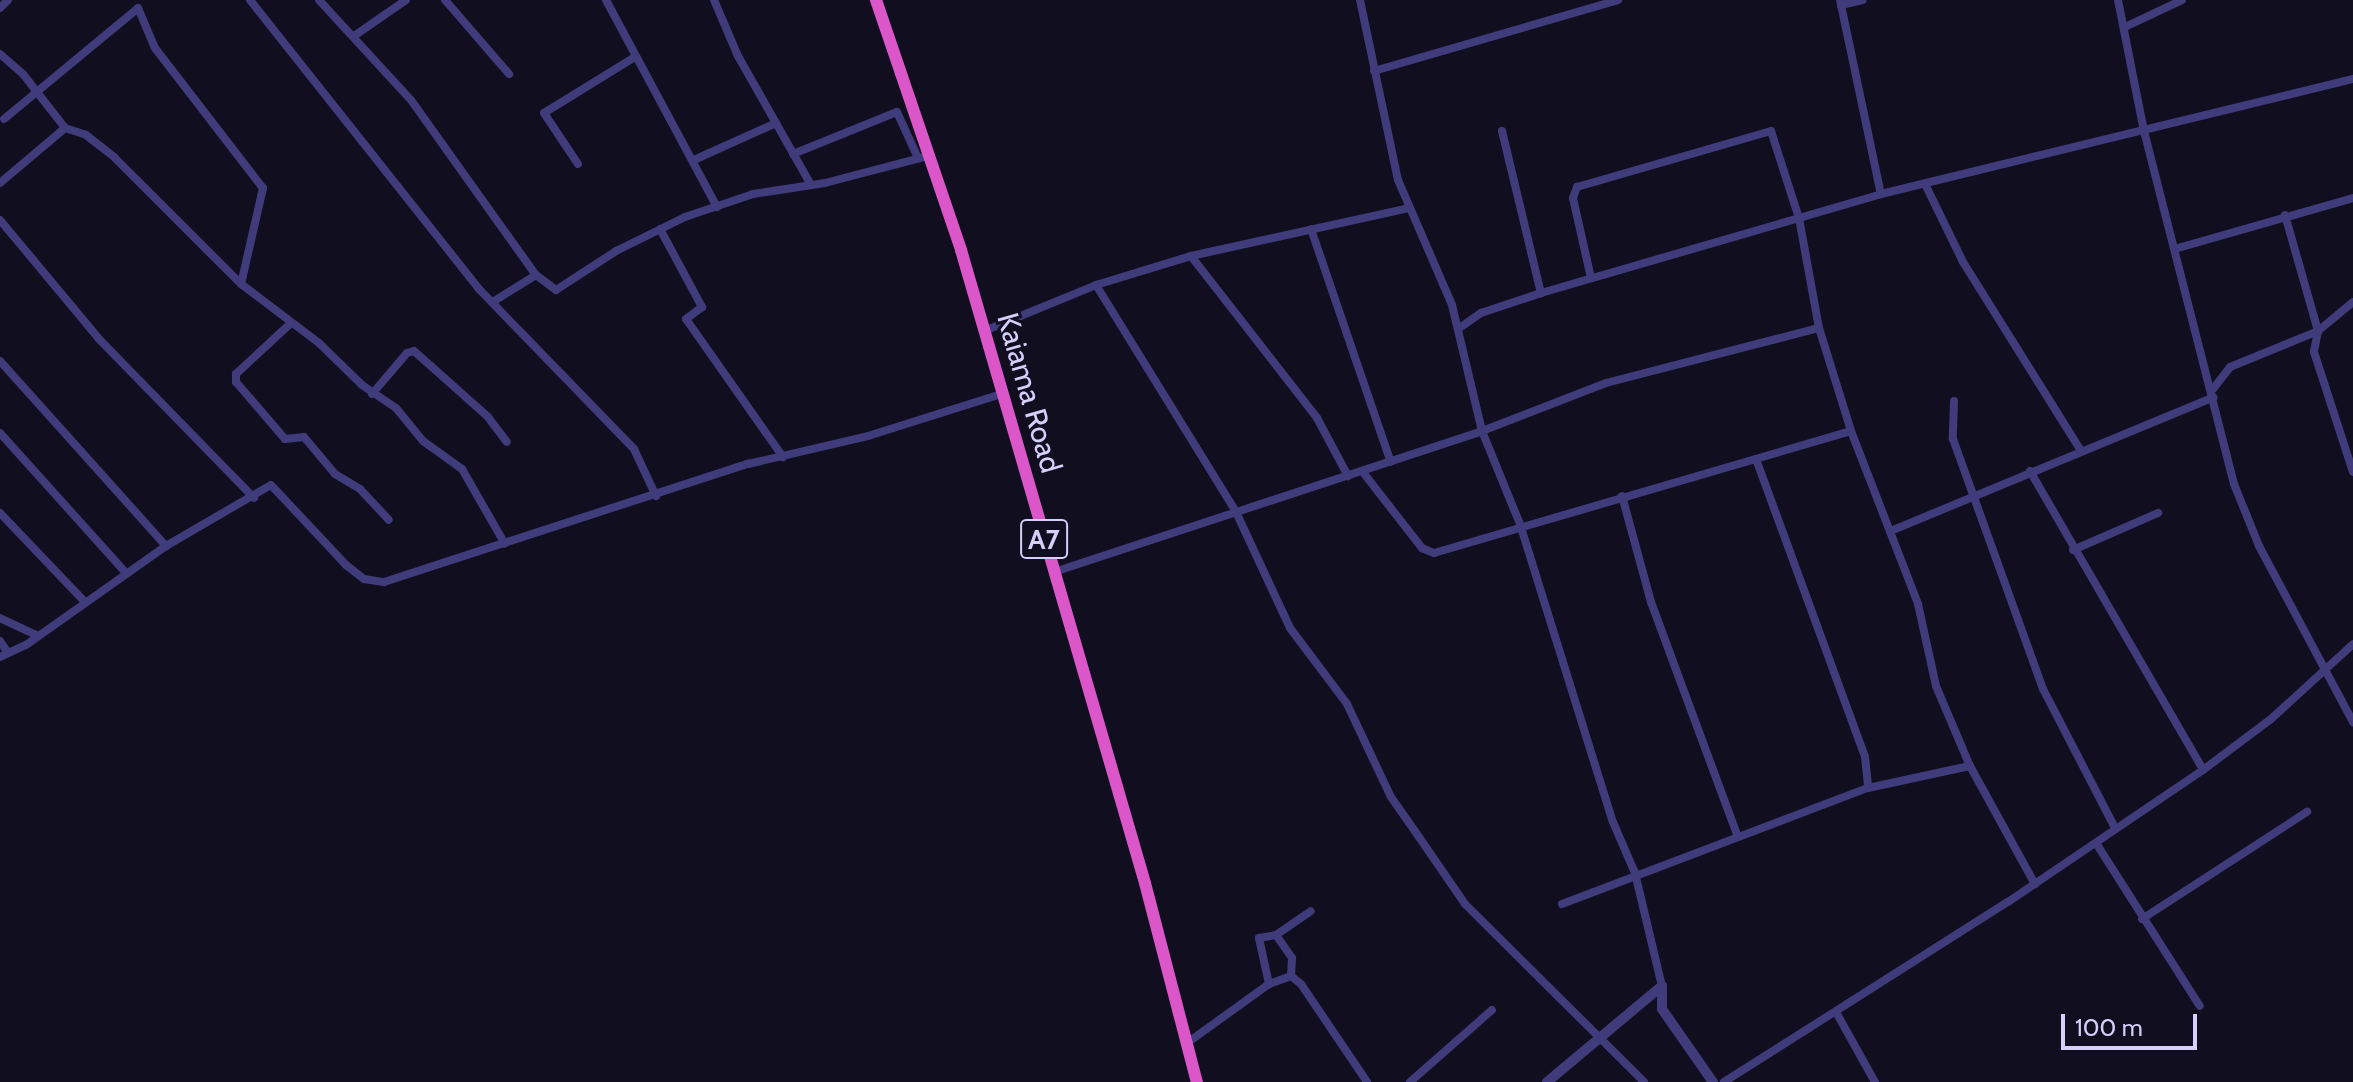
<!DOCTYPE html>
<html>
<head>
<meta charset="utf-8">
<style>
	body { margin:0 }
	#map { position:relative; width:2353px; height:1082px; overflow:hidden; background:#110e1f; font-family:Cabin,sans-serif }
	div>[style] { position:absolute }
	.minor>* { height:8px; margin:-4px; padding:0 4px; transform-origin:4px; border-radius:4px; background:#403b7b }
	.tertiary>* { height:10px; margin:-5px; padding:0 5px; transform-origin:5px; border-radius:5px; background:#403b7b }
	.trunk>* { height:12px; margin:-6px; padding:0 6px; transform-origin:6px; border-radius:6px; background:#db56c8 }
	span { translate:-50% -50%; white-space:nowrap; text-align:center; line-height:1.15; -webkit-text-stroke:6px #110e1f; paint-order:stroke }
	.shield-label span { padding:2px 6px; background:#110e1f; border:2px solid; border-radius:6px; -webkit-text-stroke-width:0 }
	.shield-label { font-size:28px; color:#d5cffc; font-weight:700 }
	.street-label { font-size:30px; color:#d5cffc }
	.scale { position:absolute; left:2061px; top:1014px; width:136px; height:36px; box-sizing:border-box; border:4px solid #d5cffc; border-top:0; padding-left:10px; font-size:24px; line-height:28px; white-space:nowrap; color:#d5cffc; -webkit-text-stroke:6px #110e1f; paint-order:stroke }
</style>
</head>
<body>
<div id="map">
	<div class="minor">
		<i style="left:250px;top:0;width:369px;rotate:51.6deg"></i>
		<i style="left:479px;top:289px;width:223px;rotate:45.9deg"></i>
		<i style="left:634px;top:449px;width:52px;rotate:64.9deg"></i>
		<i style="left:319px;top:0;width:136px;rotate:47.4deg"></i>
		<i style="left:411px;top:100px;width:215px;rotate:54.5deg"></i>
		<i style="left:536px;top:275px;width:49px;rotate:148.2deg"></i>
		<i style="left:445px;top:0;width:98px;rotate:49.1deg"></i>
		<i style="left:606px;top:0;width:235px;rotate:61.8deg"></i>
		<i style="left:714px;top:0;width:61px;rotate:66.8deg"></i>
		<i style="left:738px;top:56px;width:148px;rotate:60.5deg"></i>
		<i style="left:1360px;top:0;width:184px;rotate:78.1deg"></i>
		<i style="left:1398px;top:180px;width:136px;rotate:66.6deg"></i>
		<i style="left:1452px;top:305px;width:130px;rotate:76.6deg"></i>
		<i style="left:1482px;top:431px;width:100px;rotate:67.8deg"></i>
		<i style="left:1520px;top:524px;width:312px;rotate:72.7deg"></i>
		<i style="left:1613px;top:822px;width:56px;rotate:66.7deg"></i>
		<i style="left:1635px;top:873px;width:116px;rotate:76.6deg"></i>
		<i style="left:1840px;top:0;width:198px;rotate:78.1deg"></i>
		<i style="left:2118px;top:0;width:134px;rotate:78.8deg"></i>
		<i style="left:2144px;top:131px;width:364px;rotate:75.7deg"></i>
		<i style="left:2234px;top:484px;width:67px;rotate:68deg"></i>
		<i style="left:2259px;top:546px;width:200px;rotate:61.9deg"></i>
		<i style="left:1841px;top:5px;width:22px;rotate:-13deg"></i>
		<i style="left:0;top:8px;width:11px;rotate:-45deg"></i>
		<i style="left:2125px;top:27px;width:63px;rotate:-25.3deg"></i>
		<i style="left:354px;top:36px;width:63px;rotate:-34.7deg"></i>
		<i style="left:0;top:54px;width:30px;rotate:41deg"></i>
		<i style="left:23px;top:74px;width:68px;rotate:52.1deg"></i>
		<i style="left:65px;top:128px;width:22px;rotate:18deg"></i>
		<i style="left:86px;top:135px;width:36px;rotate:38deg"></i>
		<i style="left:114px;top:157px;width:180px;rotate:45deg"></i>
		<i style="left:241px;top:284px;width:98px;rotate:37.1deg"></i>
		<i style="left:319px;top:343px;width:60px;rotate:44.3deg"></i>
		<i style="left:362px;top:385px;width:41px;rotate:34.1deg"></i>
		<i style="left:396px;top:408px;width:43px;rotate:50.7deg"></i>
		<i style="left:423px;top:441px;width:48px;rotate:35.7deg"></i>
		<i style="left:462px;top:469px;width:86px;rotate:60.2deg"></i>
		<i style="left:1374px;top:71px;width:254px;rotate:-16.2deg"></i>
		<i style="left:4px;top:119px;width:174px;rotate:-39.6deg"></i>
		<i style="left:138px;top:8px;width:43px;rotate:67deg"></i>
		<i style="left:155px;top:48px;width:177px;rotate:52.4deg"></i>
		<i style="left:263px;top:188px;width:98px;rotate:102.9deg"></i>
		<i style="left:1502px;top:131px;width:167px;rotate:76.5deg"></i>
		<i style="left:793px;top:154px;width:112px;rotate:-22deg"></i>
		<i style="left:897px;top:112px;width:51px;rotate:65.5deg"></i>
		<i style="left:696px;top:159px;width:88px;rotate:-24.2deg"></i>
		<i style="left:578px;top:164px;width:61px;rotate:-123.7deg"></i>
		<i style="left:544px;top:113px;width:107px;rotate:-31.6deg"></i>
		<i style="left:0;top:183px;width:85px;rotate:-40.2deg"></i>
		<i style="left:1926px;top:186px;width:85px;rotate:64deg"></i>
		<i style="left:1963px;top:262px;width:221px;rotate:58deg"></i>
		<i style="left:2285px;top:215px;width:121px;rotate:74.1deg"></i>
		<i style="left:2318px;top:331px;width:21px;rotate:101deg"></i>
		<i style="left:2314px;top:352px;width:126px;rotate:72deg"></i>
		<i style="left:0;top:220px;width:155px;rotate:50.2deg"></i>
		<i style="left:99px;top:339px;width:222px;rotate:45.7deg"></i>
		<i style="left:660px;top:229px;width:89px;rotate:61.7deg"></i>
		<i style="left:702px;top:307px;width:20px;rotate:143deg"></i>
		<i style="left:686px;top:319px;width:169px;rotate:54.9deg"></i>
		<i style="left:1311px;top:229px;width:246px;rotate:71.1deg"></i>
		<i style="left:2178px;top:248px;width:182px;rotate:-15.9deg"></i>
		<i style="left:1191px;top:256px;width:205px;rotate:52.1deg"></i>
		<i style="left:1317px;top:418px;width:66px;rotate:61.9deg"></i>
		<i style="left:536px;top:275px;width:25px;rotate:37deg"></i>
		<i style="left:556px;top:290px;width:72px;rotate:-33deg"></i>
		<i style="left:616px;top:251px;width:77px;rotate:-26.2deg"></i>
		<i style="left:685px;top:217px;width:72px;rotate:-18.7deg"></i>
		<i style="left:753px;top:194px;width:73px;rotate:-8.7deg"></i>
		<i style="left:825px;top:183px;width:106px;rotate:-14.7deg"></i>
		<i style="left:1591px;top:278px;width:82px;rotate:-102.7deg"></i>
		<i style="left:1573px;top:198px;width:12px;rotate:-70deg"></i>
		<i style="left:1577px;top:187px;width:202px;rotate:-16.1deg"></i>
		<i style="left:1771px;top:131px;width:91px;rotate:72.2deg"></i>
		<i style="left:1799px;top:218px;width:112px;rotate:79.7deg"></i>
		<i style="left:1819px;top:328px;width:108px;rotate:72.7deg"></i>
		<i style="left:1851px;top:431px;width:186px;rotate:68.8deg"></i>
		<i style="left:1918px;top:604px;width:84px;rotate:77.6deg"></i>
		<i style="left:1936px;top:686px;width:87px;rotate:67deg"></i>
		<i style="left:1970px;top:766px;width:135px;rotate:61.2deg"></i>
		<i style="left:1096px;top:285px;width:267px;rotate:58.3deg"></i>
		<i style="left:1236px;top:512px;width:128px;rotate:65deg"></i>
		<i style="left:1290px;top:628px;width:95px;rotate:53.1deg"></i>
		<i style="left:1347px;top:704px;width:103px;rotate:64.7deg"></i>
		<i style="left:1391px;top:797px;width:49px;rotate:55deg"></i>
		<i style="left:1419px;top:837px;width:81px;rotate:55.5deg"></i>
		<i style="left:1465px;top:904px;width:252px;rotate:44.8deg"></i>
		<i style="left:291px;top:323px;width:75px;rotate:137.2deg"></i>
		<i style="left:236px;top:374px;width:8px;rotate:90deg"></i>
		<i style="left:236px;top:382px;width:75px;rotate:49.3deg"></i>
		<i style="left:285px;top:439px;width:19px;rotate:-6deg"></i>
		<i style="left:304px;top:437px;width:48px;rotate:50deg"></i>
		<i style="left:335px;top:474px;width:29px;rotate:31deg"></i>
		<i style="left:360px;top:489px;width:42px;rotate:46.9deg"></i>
		<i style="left:1458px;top:329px;width:28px;rotate:-35deg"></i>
		<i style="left:1481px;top:313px;width:63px;rotate:-18.4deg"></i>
		<i style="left:1541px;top:293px;width:354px;rotate:-16.2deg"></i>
		<i style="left:1881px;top:194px;width:486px;rotate:-13.7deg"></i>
		<i style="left:984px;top:331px;width:121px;rotate:-22.3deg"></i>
		<i style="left:1096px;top:285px;width:99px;rotate:-17deg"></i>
		<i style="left:1191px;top:256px;width:223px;rotate:-12.4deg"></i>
		<i style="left:0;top:361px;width:249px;rotate:48.1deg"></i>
		<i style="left:2213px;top:389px;width:28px;rotate:-52deg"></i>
		<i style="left:2230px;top:367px;width:95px;rotate:-22.2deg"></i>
		<i style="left:2318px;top:331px;width:45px;rotate:-39.6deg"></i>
		<i style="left:372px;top:394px;width:54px;rotate:-49.5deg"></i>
		<i style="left:407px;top:353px;width:7px;rotate:-16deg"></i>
		<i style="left:414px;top:351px;width:99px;rotate:41.7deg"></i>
		<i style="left:488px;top:417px;width:31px;rotate:53deg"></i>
		<i style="left:1954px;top:401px;width:38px;rotate:92deg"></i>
		<i style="left:1953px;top:439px;width:266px;rotate:70.2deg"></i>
		<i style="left:2043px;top:689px;width:157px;rotate:62.6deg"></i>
		<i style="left:0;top:433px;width:188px;rotate:48deg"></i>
		<i style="left:1756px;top:459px;width:317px;rotate:69.9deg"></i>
		<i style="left:1865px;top:757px;width:31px;rotate:84deg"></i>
		<i style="left:1362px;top:471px;width:98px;rotate:52.1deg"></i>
		<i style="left:1422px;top:548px;width:13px;rotate:23deg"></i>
		<i style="left:1434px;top:553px;width:434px;rotate:-16.3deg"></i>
		<i style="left:2030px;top:471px;width:345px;rotate:59.9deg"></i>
		<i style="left:1622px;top:496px;width:110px;rotate:74.7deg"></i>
		<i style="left:1651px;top:602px;width:247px;rotate:69.7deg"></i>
		<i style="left:0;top:513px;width:123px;rotate:46.3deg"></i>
		<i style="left:1893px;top:530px;width:347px;rotate:-22.5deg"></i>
		<i style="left:2073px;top:550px;width:93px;rotate:-23.5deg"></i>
		<i style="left:1054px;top:572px;width:451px;rotate:-18.2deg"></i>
		<i style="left:1482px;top:431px;width:133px;rotate:-21.2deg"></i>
		<i style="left:1606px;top:383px;width:220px;rotate:-14.5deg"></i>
		<i style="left:0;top:618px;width:42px;rotate:25.3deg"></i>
		<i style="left:0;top:641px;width:14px;rotate:56deg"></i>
		<i style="left:0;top:657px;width:29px;rotate:-25deg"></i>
		<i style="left:26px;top:645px;width:171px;rotate:-35.3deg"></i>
		<i style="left:166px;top:546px;width:121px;rotate:-30.2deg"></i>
		<i style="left:271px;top:485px;width:110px;rotate:46.8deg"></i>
		<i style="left:346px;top:565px;width:23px;rotate:38deg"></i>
		<i style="left:364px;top:579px;width:20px;rotate:9deg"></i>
		<i style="left:384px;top:582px;width:383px;rotate:-18deg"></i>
		<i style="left:748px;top:464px;width:123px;rotate:-13.1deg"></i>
		<i style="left:868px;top:436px;width:139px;rotate:-17.5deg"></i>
		<i style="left:2096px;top:843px;width:193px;rotate:57.5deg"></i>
		<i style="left:1562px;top:904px;width:327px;rotate:-20.8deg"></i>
		<i style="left:1868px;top:788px;width:104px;rotate:-12.2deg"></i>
		<i style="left:2142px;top:919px;width:197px;rotate:-33deg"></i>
		<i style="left:1276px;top:935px;width:28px;rotate:55deg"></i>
		<i style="left:1292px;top:958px;width:18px;rotate:93deg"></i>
		<i style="left:1269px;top:984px;width:47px;rotate:-102.3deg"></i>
		<i style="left:1259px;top:938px;width:17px;rotate:-10deg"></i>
		<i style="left:1276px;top:935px;width:42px;rotate:-34.4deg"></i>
		<i style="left:1836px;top:1012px;width:80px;rotate:60.9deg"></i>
		<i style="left:1187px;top:1043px;width:101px;rotate:-35.7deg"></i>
		<i style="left:1269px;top:984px;width:23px;rotate:-20deg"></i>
		<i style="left:1291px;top:976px;width:13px;rotate:39deg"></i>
		<i style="left:1301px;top:984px;width:118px;rotate:56deg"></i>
		<i style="left:1410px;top:1082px;width:109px;rotate:-41.3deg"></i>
		<i style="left:1724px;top:1082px;width:336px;rotate:-32.4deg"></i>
		<i style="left:2008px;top:902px;width:235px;rotate:-34.1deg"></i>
		<i style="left:2203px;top:770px;width:85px;rotate:-36.9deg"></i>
		<i style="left:2271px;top:719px;width:111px;rotate:-42.4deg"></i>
	</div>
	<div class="tertiary">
		<i style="left:1662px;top:986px;width:23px;rotate:90deg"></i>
		<i style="left:1662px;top:1009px;width:89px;rotate:55.1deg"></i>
		<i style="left:1547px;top:1082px;width:150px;rotate:-39.9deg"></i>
	</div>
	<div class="trunk">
		<i style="left:876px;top:0;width:264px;rotate:71.2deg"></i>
		<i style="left:961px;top:250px;width:659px;rotate:73.79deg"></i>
		<i style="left:1145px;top:883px;width:206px;rotate:75.4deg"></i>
	</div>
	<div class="shield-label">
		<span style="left:1044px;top:539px">A7</span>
	</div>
	<div class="street-label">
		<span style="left:1029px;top:393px;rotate:74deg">Kaiama Road</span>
	</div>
	<div class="scale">100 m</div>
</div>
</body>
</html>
